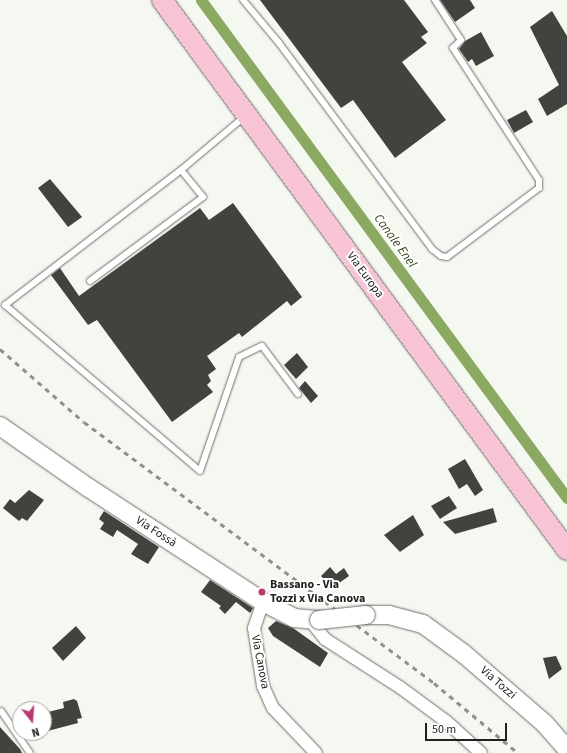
<!DOCTYPE html>
<html>
<head>
<meta charset="utf-8">
<style>
	body { margin:0 }
	#map { position:relative; width:567px; height:753px; overflow:hidden; background:#f5f8f1; font-family:"Source Sans 3",sans-serif }
	div>[style] { position:absolute }
	.canal>* { height:11px; margin:-5.5px; padding:0 5.5px; transform-origin:5.5px; border-radius:5.5px; background:#89aa60 }
	.building>* { inset:0; background:#41433e }
	.roads { filter:drop-shadow(0 0 1px #6d6f6a) drop-shadow(0 0 1px #6d6f6a) }
	.lane>* { height:6px; margin:-3px; padding:0 3px; transform-origin:3px; border-radius:3px; background:#fff }
	.street>* { height:12px; margin:-6px; padding:0 6px; transform-origin:6px; border-radius:6px; background:#fff }
	.secondary>* { height:18px; margin:-9px; padding:0 9px; transform-origin:9px; border-radius:9px; background:#fff }
	.primary>* { height:20px; margin:-10px; padding:0 10px; transform-origin:10px; border-radius:10px; background:#f8c3d4 }
	.rail>* { height:3px; margin-top:-1.5px; transform-origin:0; background:repeating-linear-gradient(90deg,#8f918c 0 5px,transparent 0 10px) }
	.bridges { filter:drop-shadow(0 0 1px #6d6f6a) drop-shadow(0 0 1px #6d6f6a) }
	.secondary-bridge>* { height:18px; margin:-9px; padding:0 9px; transform-origin:9px; border-radius:9px; background:#fff }
	.dots>* { width:11px; height:11px; translate:-50% -50%; box-sizing:border-box; border:2px solid #fff; border-radius:50% }
	span { translate:-50% -50%; white-space:nowrap; text-align:center; line-height:1.15; -webkit-text-stroke:4px #fff; paint-order:stroke }
	.street-label { font-size:12px; color:#20211f }
	.poi-label { font-size:12px; color:#20211f; font-weight:700 }
	.left { translate:0 -50%; text-align:left }
	.water-label { font-size:13px; color:#304610; font-style:italic }
	.north { position:absolute; left:12px; top:701px; width:40px; height:40px; box-sizing:border-box; background:#fff; border:1px solid #a6a6a5; border-radius:50%; rotate:163deg; font-size:11px; font-weight:700; line-height:16px; text-align:center; color:#20211f }
	.north::after { content:''; display:block; margin:auto; width:14px; height:18px; background:#bf3671; clip-path:polygon(50% 0,100% 100%,50% 72%,0 100%) }
	.scale { position:absolute; left:425px; top:723px; width:82px; height:18px; box-sizing:border-box; border:2px solid #20211f; border-top:0; padding-left:5px; font-size:12px; line-height:14px; white-space:nowrap; color:#20211f; -webkit-text-stroke:3px #fff; paint-order:stroke }
</style>
</head>
<body>
<div id="map">
	<div class="canal">
		<i style="left:201px;top:0;width:618px;rotate:53.69deg"></i>
	</div>
	<div class="building">
		<i style="clip-path:polygon(260px 0,404px 0,428px 32px,421px 37px,427px 43px,402px 62px,446px 120px,395px 158px,353px 100px,341px 108px)"></i>
		<i style="clip-path:polygon(440px 0,470px 0,475px 8px,455px 22px)"></i>
		<i style="clip-path:polygon(552px 11px,567px 36px,567px 104px,547px 116px,538px 99px,559px 85px,530px 27px)"></i>
		<i style="clip-path:polygon(481px 32px,494px 56px,476px 66px,472px 59px,468px 62px,459px 49px,465px 41px)"></i>
		<i style="clip-path:polygon(526px 110px,533px 122px,514px 133px,507px 120px)"></i>
		<i style="clip-path:polygon(50px 179px,82px 217px,68px 227px,38px 188px)"></i>
		<i style="clip-path:polygon(233px 203px,302px 297px,291px 306px,287px 301px,242px 337px,239px 333px,207px 356px,216px 369px,208px 375px,211px 381px,207px 385px,213px 392px,172px 422px,97px 320px,88px 325px,51px 275px,60px 268px,79px 296px,200px 208px,209px 220px)"></i>
		<i style="clip-path:polygon(297px 353px,308px 367px,296px 379px,284px 365px)"></i>
		<i style="clip-path:polygon(305px 381px,318px 396px,311px 403px,299px 388px)"></i>
		<i style="clip-path:polygon(465px 459px,483px 490px,475px 496px,467px 484px,459px 489px,448px 469px)"></i>
		<i style="clip-path:polygon(29px 490px,44px 500px,27px 521px,22px 518px,19px 521px,3px 508px,10px 499px,15px 503px)"></i>
		<i style="clip-path:polygon(449px 496px,457px 508px,440px 519px,431px 506px)"></i>
		<i style="clip-path:polygon(493px 508px,497px 522px,455px 534px,443px 522px)"></i>
		<i style="clip-path:polygon(104px 511px,159px 547px,148px 564px,131px 554px,138px 544px,117px 530px,113px 537px,100px 529px,104px 523px,99px 519px)"></i>
		<i style="clip-path:polygon(413px 515px,424px 535px,400px 552px,384px 535px)"></i>
		<i style="clip-path:polygon(330px 567px,336px 574px,344px 568px,349px 576px,332px 588px,321px 576px)"></i>
		<i style="clip-path:polygon(210px 580px,253px 608px,252px 610px,250px 613px,236px 602px,225px 614px,219px 608px,221px 606px,201px 592px)"></i>
		<i style="clip-path:polygon(276px 621px,293px 628px,328px 653px,320px 667px,273px 636px,268px 628px)"></i>
		<i style="clip-path:polygon(76px 626px,86px 638px,63px 661px,52px 648px)"></i>
		<i style="clip-path:polygon(556px 656px,562px 669px,549px 679px,543px 658px)"></i>
		<i style="clip-path:polygon(74px 699px,77px 701px,82px 718px,77px 719px,78px 723px,44px 732px,44px 713px,64px 708px,63px 702px)"></i>
		<i style="clip-path:polygon(0 727px,20px 749px,22px 753px,0 753px)"></i>
	</div>
	<div class="roads">
		<div class="lane">
			<i style="left:243px;top:0;width:56px;rotate:50.1deg"></i>
			<i style="left:279px;top:43px;width:257px;rotate:53.4deg"></i>
			<i style="left:432px;top:249px;width:11px;rotate:38deg"></i>
			<i style="left:441px;top:256px;width:6px;rotate:9deg"></i>
			<i style="left:447px;top:257px;width:115px;rotate:-36.9deg"></i>
			<i style="left:539px;top:188px;width:8px;rotate:-90deg"></i>
			<i style="left:539px;top:180px;width:158px;rotate:-123.1deg"></i>
			<i style="left:453px;top:48px;width:11px;rotate:-45deg"></i>
			<i style="left:461px;top:40px;width:48px;rotate:-123deg"></i>
			<i style="left:244px;top:117px;width:82px;rotate:139.9deg"></i>
			<i style="left:181px;top:170px;width:222px;rotate:142.5deg"></i>
			<i style="left:5px;top:305px;width:256px;rotate:40.4deg"></i>
			<i style="left:200px;top:471px;width:120px;rotate:-71.1deg"></i>
			<i style="left:239px;top:357px;width:25px;rotate:-26deg"></i>
			<i style="left:262px;top:346px;width:60px;rotate:53.1deg"></i>
			<i style="left:90px;top:281px;width:141px;rotate:-36.6deg"></i>
			<i style="left:203px;top:197px;width:35px;rotate:-129deg"></i>
			<i style="left:1px;top:711px;width:51px;rotate:55.4deg"></i>
		</div>
		<div class="street">
			<i style="left:263px;top:602px;width:28px;rotate:109deg"></i>
			<i style="left:254px;top:628px;width:59px;rotate:81.2deg"></i>
			<i style="left:263px;top:686px;width:24px;rotate:66deg"></i>
			<i style="left:273px;top:708px;width:62px;rotate:46.3deg"></i>
			<i style="left:309px;top:619px;width:26px;rotate:51deg"></i>
			<i style="left:325px;top:639px;width:90px;rotate:32.8deg"></i>
			<i style="left:401px;top:688px;width:57px;rotate:36.5deg"></i>
			<i style="left:447px;top:722px;width:46px;rotate:42.4deg"></i>
		</div>
		<div class="secondary">
			<i style="left:0;top:426px;width:108px;rotate:34.9deg"></i>
			<i style="left:89px;top:488px;width:208px;rotate:33.2deg"></i>
			<i style="left:263px;top:602px;width:35px;rotate:27deg"></i>
			<i style="left:294px;top:618px;width:25px;rotate:5deg"></i>
			<i style="left:366px;top:615px;width:23px"></i>
			<i style="left:389px;top:615px;width:35px;rotate:15deg"></i>
			<i style="left:423px;top:624px;width:51px;rotate:36.2deg"></i>
			<i style="left:464px;top:654px;width:107px;rotate:40.8deg"></i>
			<i style="left:545px;top:724px;width:33px;rotate:49deg"></i>
		</div>
		<div class="primary">
			<i style="left:162px;top:0;width:683px;rotate:53.63deg"></i>
		</div>
	</div>
	<div class="rail">
		<i style="left:0;top:349px;width:111px;rotate:41deg"></i>
		<i style="left:84px;top:422px;width:437px;rotate:36.7deg"></i>
		<i style="left:434px;top:683px;width:109px;rotate:39.8deg"></i>
	</div>
	<div class="bridges">
		<div class="secondary-bridge">
			<i style="left:319px;top:620px;width:47px;rotate:-6.1deg"></i>
		</div>
	</div>
	<div class="dots">
		<i style="left:262px;top:592px;background:#bf3671"></i>
	</div>
	<div class="street-label">
		<span style="left:365px;top:275px;rotate:54deg">Via Europa</span>
		<span style="left:156px;top:532px;rotate:33deg">Via Fossà</span>
		<span style="left:260px;top:662px;rotate:79deg">Via Canova</span>
		<span style="left:498px;top:683px;rotate:41deg">Via Tozzi</span>
	</div>
	<div class="poi-label">
		<span class="left" style="left:270px;top:592px">Bassano - Via<br>Tozzi x Via Canova</span>
	</div>
	<div class="water-label">
		<span style="left:395px;top:241px;rotate:54deg">Canale Enel</span>
	</div>
	<div class="north">N</div>
	<div class="scale">50 m</div>
</div>
</body>
</html>
